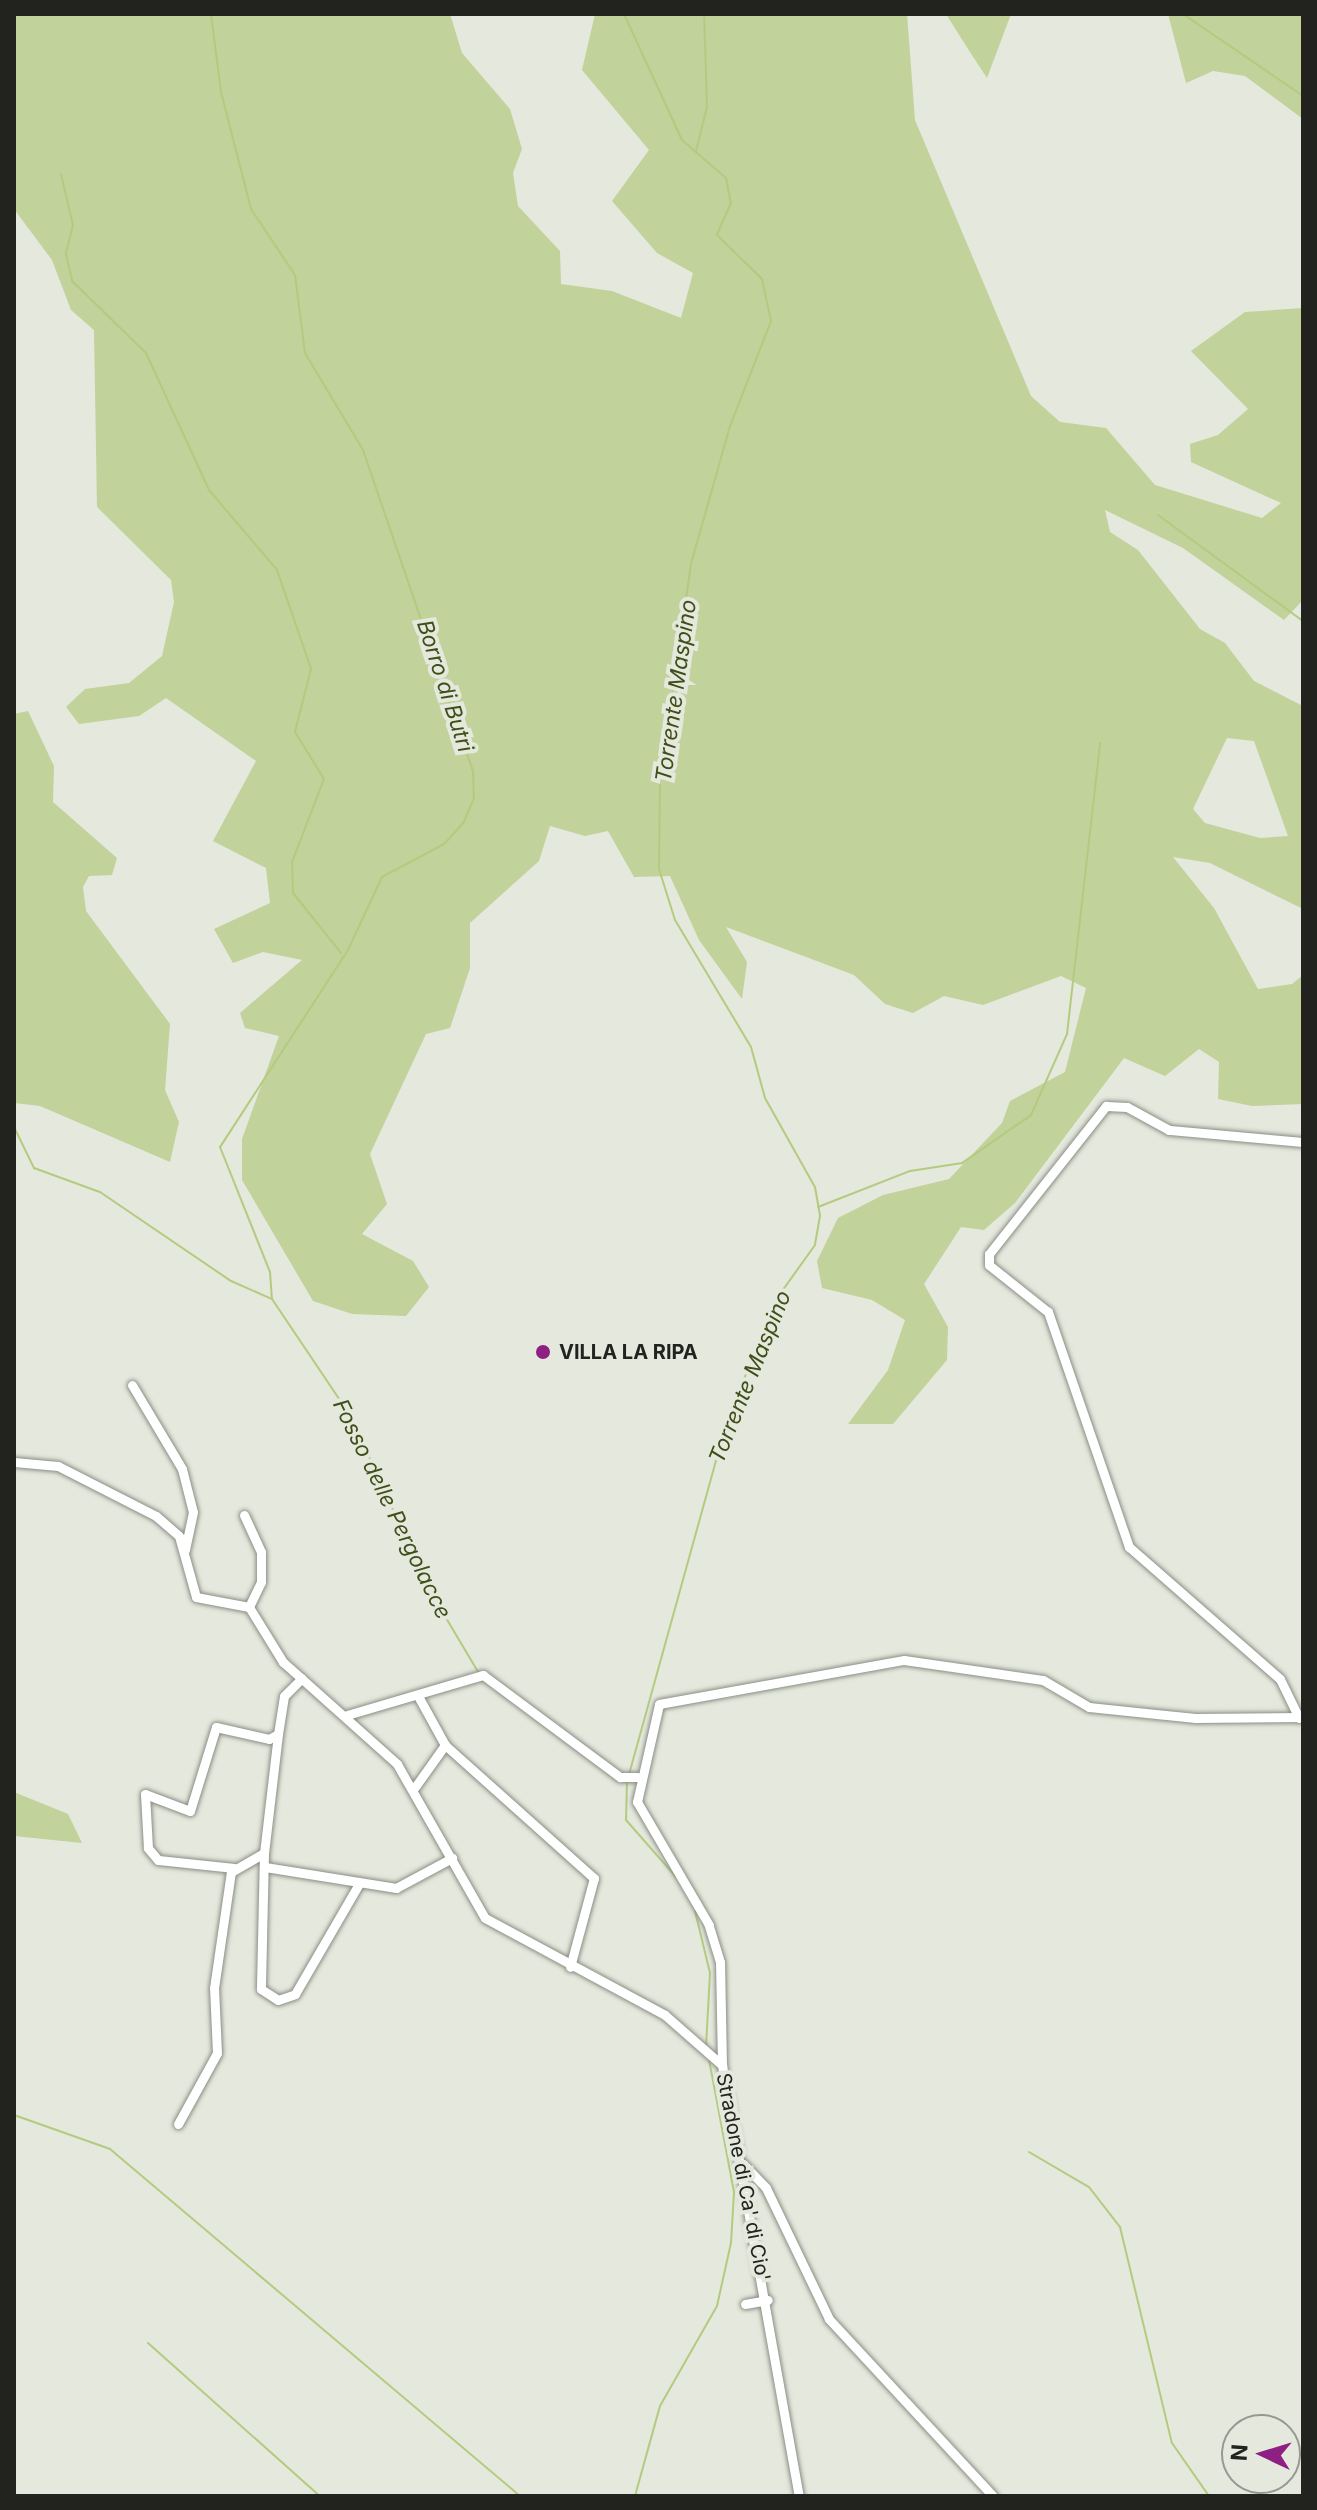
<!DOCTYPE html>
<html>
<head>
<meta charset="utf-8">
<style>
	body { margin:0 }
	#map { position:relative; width:1317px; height:2510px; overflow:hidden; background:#e4e8dd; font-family:Inter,sans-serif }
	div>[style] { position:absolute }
	.green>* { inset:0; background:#c1d29a }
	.stream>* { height:2px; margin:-1px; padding:0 1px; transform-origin:1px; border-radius:1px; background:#b4cb7f }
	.roads { filter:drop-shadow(0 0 2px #8a8e84) drop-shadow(0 0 2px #8a8e84) }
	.minor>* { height:9px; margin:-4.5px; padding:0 4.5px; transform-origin:4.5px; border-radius:4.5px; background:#fff }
	.dots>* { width:22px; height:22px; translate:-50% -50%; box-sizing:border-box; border:4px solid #e4e8dd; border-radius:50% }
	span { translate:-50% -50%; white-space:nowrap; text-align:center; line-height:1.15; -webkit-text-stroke:8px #e4e8dd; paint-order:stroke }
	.poi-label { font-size:20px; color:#22231f; font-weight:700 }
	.left { translate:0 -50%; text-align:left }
	.street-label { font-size:20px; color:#22231f }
	.water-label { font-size:22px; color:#404e17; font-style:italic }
	.frame { position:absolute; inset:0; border:16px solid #22231f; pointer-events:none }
	.north { position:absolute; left:1221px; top:2414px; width:80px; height:80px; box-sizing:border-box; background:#e4e8dd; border:2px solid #969991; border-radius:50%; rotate:274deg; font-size:22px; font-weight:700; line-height:32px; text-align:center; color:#22231f }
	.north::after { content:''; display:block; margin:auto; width:28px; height:36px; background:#8e2084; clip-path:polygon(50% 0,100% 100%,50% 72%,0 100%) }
</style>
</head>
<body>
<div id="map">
	<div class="green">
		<i style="clip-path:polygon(evenodd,14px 14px,450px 14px,462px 53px,510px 109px,522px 149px,513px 173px,518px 206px,560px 251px,561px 284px,612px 291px,681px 318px,693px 273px,657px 253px,612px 201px,649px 150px,582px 70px,595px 14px,907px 14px,915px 120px,1031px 396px,1060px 422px,1106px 428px,1155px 485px,1262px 518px,1281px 503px,1191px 462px,1190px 444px,1218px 435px,1248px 409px,1191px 351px,1245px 312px,1303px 308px,1303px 600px,1284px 620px,1183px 548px,1105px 510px,1110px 532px,1138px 550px,1200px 629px,1225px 643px,1254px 681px,1303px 706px,1303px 909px,1210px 863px,1173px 857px,1214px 908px,1258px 989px,1292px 984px,1303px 975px,1303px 1104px,1252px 1106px,1218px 1099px,1219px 1062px,1199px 1049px,1165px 1076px,1124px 1058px,1015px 1203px,984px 1230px,961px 1227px,924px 1284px,948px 1327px,947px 1360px,893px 1424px,848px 1424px,888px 1370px,905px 1320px,872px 1300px,822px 1288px,817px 1261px,838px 1218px,883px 1195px,949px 1179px,1002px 1123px,1010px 1101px,1065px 1072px,1086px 988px,1061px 976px,983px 1005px,944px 996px,913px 1013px,885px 1004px,854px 975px,726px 927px,747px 962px,742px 999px,699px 940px,670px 876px,634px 877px,608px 831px,585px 836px,550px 826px,539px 861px,470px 923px,470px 968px,450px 1028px,426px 1034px,370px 1154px,387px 1204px,362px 1234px,413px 1261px,429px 1287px,406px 1316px,352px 1314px,313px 1301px,242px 1180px,242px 1139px,279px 1036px,245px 1028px,240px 1013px,302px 960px,263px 952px,233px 963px,214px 929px,270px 903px,266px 868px,213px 841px,256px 761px,166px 698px,139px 716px,79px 724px,66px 707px,85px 689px,129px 683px,162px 656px,174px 602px,171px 580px,97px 507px,94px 330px,71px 310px,52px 260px,14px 209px,14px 14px,1227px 738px,1254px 741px,1288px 836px,1260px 838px,1205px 823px,1193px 809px,1227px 738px)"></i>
		<i style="clip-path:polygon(946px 14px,1011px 14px,987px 78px,968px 49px)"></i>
		<i style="clip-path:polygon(1168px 14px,1303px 14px,1303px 119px,1245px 76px,1213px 71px,1186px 83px)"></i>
		<i style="clip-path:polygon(28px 711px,54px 766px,53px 802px,117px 858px,112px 875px,89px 876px,83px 887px,86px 911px,170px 1024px,165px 1090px,179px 1122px,170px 1162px,40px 1106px,14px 1103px,14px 714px)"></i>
		<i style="clip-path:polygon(14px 1792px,68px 1814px,82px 1843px,14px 1836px)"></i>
	</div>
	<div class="stream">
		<i style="left:211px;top:14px;width:79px;rotate:82.7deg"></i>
		<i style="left:221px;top:92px;width:121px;rotate:75.6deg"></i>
		<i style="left:251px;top:209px;width:79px;rotate:56.3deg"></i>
		<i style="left:295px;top:275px;width:79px;rotate:82.7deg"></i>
		<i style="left:305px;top:353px;width:113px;rotate:59.1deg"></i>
		<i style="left:363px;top:450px;width:340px;rotate:71.1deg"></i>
		<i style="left:473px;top:772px;width:26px;rotate:88deg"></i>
		<i style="left:474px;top:798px;width:26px;rotate:113deg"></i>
		<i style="left:464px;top:822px;width:30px;rotate:132deg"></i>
		<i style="left:444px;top:844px;width:70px;rotate:152deg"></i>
		<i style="left:382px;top:877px;width:81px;rotate:115deg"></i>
		<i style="left:348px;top:950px;width:235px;rotate:123deg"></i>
		<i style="left:220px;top:1147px;width:135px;rotate:68.2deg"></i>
		<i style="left:270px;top:1272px;width:27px;rotate:86deg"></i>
		<i style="left:624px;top:14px;width:139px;rotate:65.3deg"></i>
		<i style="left:682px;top:140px;width:58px;rotate:40.8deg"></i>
		<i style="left:726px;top:178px;width:25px;rotate:79deg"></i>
		<i style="left:731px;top:203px;width:35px;rotate:114deg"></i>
		<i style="left:717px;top:235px;width:63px;rotate:44.4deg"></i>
		<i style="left:762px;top:279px;width:43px;rotate:77.9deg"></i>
		<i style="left:771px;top:321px;width:113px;rotate:111.3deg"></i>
		<i style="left:730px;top:426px;width:143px;rotate:105.8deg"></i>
		<i style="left:691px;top:564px;width:221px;rotate:98.1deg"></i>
		<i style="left:660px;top:783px;width:86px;rotate:90.7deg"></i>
		<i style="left:659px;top:869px;width:53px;rotate:72.6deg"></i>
		<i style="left:675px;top:920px;width:148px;rotate:59.1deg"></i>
		<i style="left:751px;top:1047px;width:53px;rotate:74.6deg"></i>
		<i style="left:765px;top:1098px;width:102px;rotate:60.7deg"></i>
		<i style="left:815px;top:1187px;width:29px;rotate:80deg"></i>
		<i style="left:820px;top:1216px;width:29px;rotate:100deg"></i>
		<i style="left:815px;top:1245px;width:65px;rotate:125.6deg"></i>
		<i style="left:777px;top:1298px;width:133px;rotate:112.1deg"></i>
		<i style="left:727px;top:1421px;width:366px;rotate:105.5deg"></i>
		<i style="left:1183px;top:14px;width:145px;rotate:34.3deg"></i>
		<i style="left:696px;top:151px;width:45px;rotate:-76deg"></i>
		<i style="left:707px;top:107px;width:93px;rotate:-91.8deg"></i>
		<i style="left:61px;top:174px;width:52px;rotate:76.8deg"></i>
		<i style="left:73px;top:225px;width:30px;rotate:104deg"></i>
		<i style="left:66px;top:254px;width:28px;rotate:77deg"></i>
		<i style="left:72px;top:281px;width:103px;rotate:44.2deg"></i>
		<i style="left:146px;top:353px;width:151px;rotate:65.3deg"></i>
		<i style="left:209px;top:490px;width:105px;rotate:49.6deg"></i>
		<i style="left:277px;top:570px;width:105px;rotate:71deg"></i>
		<i style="left:311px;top:669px;width:65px;rotate:104.3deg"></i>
		<i style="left:295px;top:732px;width:55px;rotate:58.3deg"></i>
		<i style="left:324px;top:779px;width:89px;rotate:111.1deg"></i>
		<i style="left:292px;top:862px;width:31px;rotate:88deg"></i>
		<i style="left:293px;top:893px;width:77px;rotate:51.3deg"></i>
		<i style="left:1158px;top:515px;width:180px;rotate:36.2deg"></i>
		<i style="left:14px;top:1127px;width:46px;rotate:64deg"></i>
		<i style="left:34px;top:1168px;width:70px;rotate:20deg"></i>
		<i style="left:100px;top:1192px;width:158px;rotate:34.2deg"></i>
		<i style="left:231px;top:1281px;width:45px;rotate:23.7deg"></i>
		<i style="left:272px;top:1299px;width:140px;rotate:56.1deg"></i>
		<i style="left:350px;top:1415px;width:193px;rotate:65.6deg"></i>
		<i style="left:430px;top:1591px;width:94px;rotate:59.3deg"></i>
		<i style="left:818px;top:1207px;width:99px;rotate:-21.4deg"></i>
		<i style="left:910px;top:1171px;width:53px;rotate:-8.7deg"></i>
		<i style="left:962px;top:1163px;width:84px;rotate:-34.8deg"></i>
		<i style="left:1031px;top:1115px;width:89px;rotate:-66deg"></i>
		<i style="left:1067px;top:1034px;width:293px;rotate:-83.5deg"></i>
		<i style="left:627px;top:1780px;width:40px;rotate:91.4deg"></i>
		<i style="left:626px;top:1820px;width:76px;rotate:48.7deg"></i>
		<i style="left:695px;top:1911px;width:64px;rotate:76.4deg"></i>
		<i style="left:710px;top:1973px;width:73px;rotate:93.1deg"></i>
		<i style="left:14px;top:2115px;width:102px;rotate:19.5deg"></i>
		<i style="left:110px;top:2149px;width:537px;rotate:40.24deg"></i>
		<i style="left:1029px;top:2152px;width:69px;rotate:30.3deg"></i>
		<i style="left:1089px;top:2187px;width:51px;rotate:52.2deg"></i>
		<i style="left:1120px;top:2227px;width:222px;rotate:76.5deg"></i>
		<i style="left:1172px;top:2443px;width:65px;rotate:55.1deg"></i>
		<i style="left:148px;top:2343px;width:230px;rotate:41.7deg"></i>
		<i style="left:635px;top:2496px;width:93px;rotate:-74.5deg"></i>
		<i style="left:660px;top:2406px;width:115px;rotate:-60.3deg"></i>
		<i style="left:717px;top:2306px;width:65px;rotate:-77.5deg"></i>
		<i style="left:731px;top:2243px;width:51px;rotate:-86.6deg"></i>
		<i style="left:734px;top:2192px;width:134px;rotate:-100.7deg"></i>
	</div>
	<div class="roads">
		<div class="minor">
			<i style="left:132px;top:1385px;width:98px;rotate:59.2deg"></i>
			<i style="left:182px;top:1469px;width:44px;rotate:75.7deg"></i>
			<i style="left:193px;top:1512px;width:39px;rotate:102deg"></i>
			<i style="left:14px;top:1462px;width:44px;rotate:5.2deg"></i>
			<i style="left:58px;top:1466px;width:110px;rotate:27deg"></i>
			<i style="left:156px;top:1516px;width:30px;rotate:41deg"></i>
			<i style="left:179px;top:1536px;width:63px;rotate:74.4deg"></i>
			<i style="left:196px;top:1597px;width:54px;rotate:10.7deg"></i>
			<i style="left:249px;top:1607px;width:65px;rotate:58.3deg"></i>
			<i style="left:283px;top:1662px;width:153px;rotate:41.8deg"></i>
			<i style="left:397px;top:1764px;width:177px;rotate:60.3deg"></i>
			<i style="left:485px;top:1918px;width:204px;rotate:28.3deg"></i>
			<i style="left:665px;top:2015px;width:76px;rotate:41.3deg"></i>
			<i style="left:722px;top:2065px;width:438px;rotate:79.9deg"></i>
			<i style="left:244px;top:1515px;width:41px;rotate:65.3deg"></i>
			<i style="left:261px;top:1552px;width:30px;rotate:90deg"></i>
			<i style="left:261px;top:1582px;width:28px;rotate:116deg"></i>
			<i style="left:418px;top:1696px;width:56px;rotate:61.1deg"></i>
			<i style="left:445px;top:1745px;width:200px;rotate:41.8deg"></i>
			<i style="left:594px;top:1878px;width:92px;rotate:105.1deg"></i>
			<i style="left:347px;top:1715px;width:142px;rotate:-16.4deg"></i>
			<i style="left:483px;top:1675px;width:171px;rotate:36.7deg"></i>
			<i style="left:620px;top:1777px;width:17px"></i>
			<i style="left:1299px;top:1718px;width:43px;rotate:-116deg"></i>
			<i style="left:1280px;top:1679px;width:201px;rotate:-138.8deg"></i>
			<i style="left:1129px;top:1547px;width:249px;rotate:-109deg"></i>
			<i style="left:1048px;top:1312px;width:75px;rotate:-141.5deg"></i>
			<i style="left:989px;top:1265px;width:11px;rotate:-90deg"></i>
			<i style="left:989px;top:1254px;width:189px;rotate:-51.7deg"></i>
			<i style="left:1106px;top:1106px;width:21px;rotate:3deg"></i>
			<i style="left:1127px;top:1107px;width:48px;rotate:28.7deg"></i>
			<i style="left:1169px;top:1130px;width:135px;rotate:5.1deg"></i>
			<i style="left:278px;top:1734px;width:120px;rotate:96.7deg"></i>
			<i style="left:264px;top:1853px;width:136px;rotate:91.3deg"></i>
			<i style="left:261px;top:1989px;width:20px;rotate:33deg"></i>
			<i style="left:278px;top:2000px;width:18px;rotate:-19deg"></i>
			<i style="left:295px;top:1994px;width:129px;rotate:-59.9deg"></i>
			<i style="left:415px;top:1787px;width:52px;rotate:-54.5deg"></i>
			<i style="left:265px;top:1867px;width:133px;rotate:9.1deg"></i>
			<i style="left:396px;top:1888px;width:64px;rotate:-28.2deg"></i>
			<i style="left:234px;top:1868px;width:76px;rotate:-174deg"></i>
			<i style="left:158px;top:1860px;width:16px;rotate:-130deg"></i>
			<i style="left:148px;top:1848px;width:54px;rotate:-93.2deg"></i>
			<i style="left:145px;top:1794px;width:48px;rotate:20.7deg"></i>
			<i style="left:190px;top:1811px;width:88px;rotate:-72.8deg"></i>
			<i style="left:216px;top:1727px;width:54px;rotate:12.8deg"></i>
			<i style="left:269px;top:1739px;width:10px;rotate:-29deg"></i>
			<i style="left:278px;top:1734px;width:38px;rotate:-81deg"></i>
			<i style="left:284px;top:1696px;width:25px;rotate:-45deg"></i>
			<i style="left:722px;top:2065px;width:103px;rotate:-91.1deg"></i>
			<i style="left:720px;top:1962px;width:39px;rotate:-107deg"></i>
			<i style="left:709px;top:1925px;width:143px;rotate:-120.3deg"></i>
			<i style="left:637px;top:1802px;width:100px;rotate:-77.3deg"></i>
			<i style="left:659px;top:1704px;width:249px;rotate:-10.2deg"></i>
			<i style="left:904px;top:1660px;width:140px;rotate:8.2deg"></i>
			<i style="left:1043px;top:1680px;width:53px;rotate:30.4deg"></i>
			<i style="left:1089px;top:1707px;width:107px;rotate:5.9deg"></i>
			<i style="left:1195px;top:1718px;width:108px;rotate:-0.5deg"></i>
			<i style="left:178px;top:2124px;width:81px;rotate:-61.2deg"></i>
			<i style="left:217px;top:2053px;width:65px;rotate:-92.6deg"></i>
			<i style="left:214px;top:1988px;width:117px;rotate:-81.7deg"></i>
			<i style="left:231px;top:1872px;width:38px;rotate:-30deg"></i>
			<i style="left:743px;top:2164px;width:33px;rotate:46deg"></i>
			<i style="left:766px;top:2188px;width:145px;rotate:64.3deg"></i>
			<i style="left:829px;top:2319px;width:241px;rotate:47.2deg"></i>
			<i style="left:745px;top:2304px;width:23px;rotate:-10deg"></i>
		</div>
	</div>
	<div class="dots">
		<i style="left:543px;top:1352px;background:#8e2084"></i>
	</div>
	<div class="poi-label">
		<span class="left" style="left:559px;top:1352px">VILLA LA RIPA</span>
	</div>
	<div class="street-label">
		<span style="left:743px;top:2177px;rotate:79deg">Stradone di Ca' di Cio'</span>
	</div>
	<div class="water-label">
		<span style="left:445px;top:686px;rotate:72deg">Borro di Butri</span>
		<span style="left:676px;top:691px;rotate:-82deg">Torrente Maspino</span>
		<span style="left:750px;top:1377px;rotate:-68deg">Torrente Maspino</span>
		<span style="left:392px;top:1509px;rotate:64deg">Fosso delle Pergolacce</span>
	</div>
	<div class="frame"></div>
	<div class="north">N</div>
</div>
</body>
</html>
